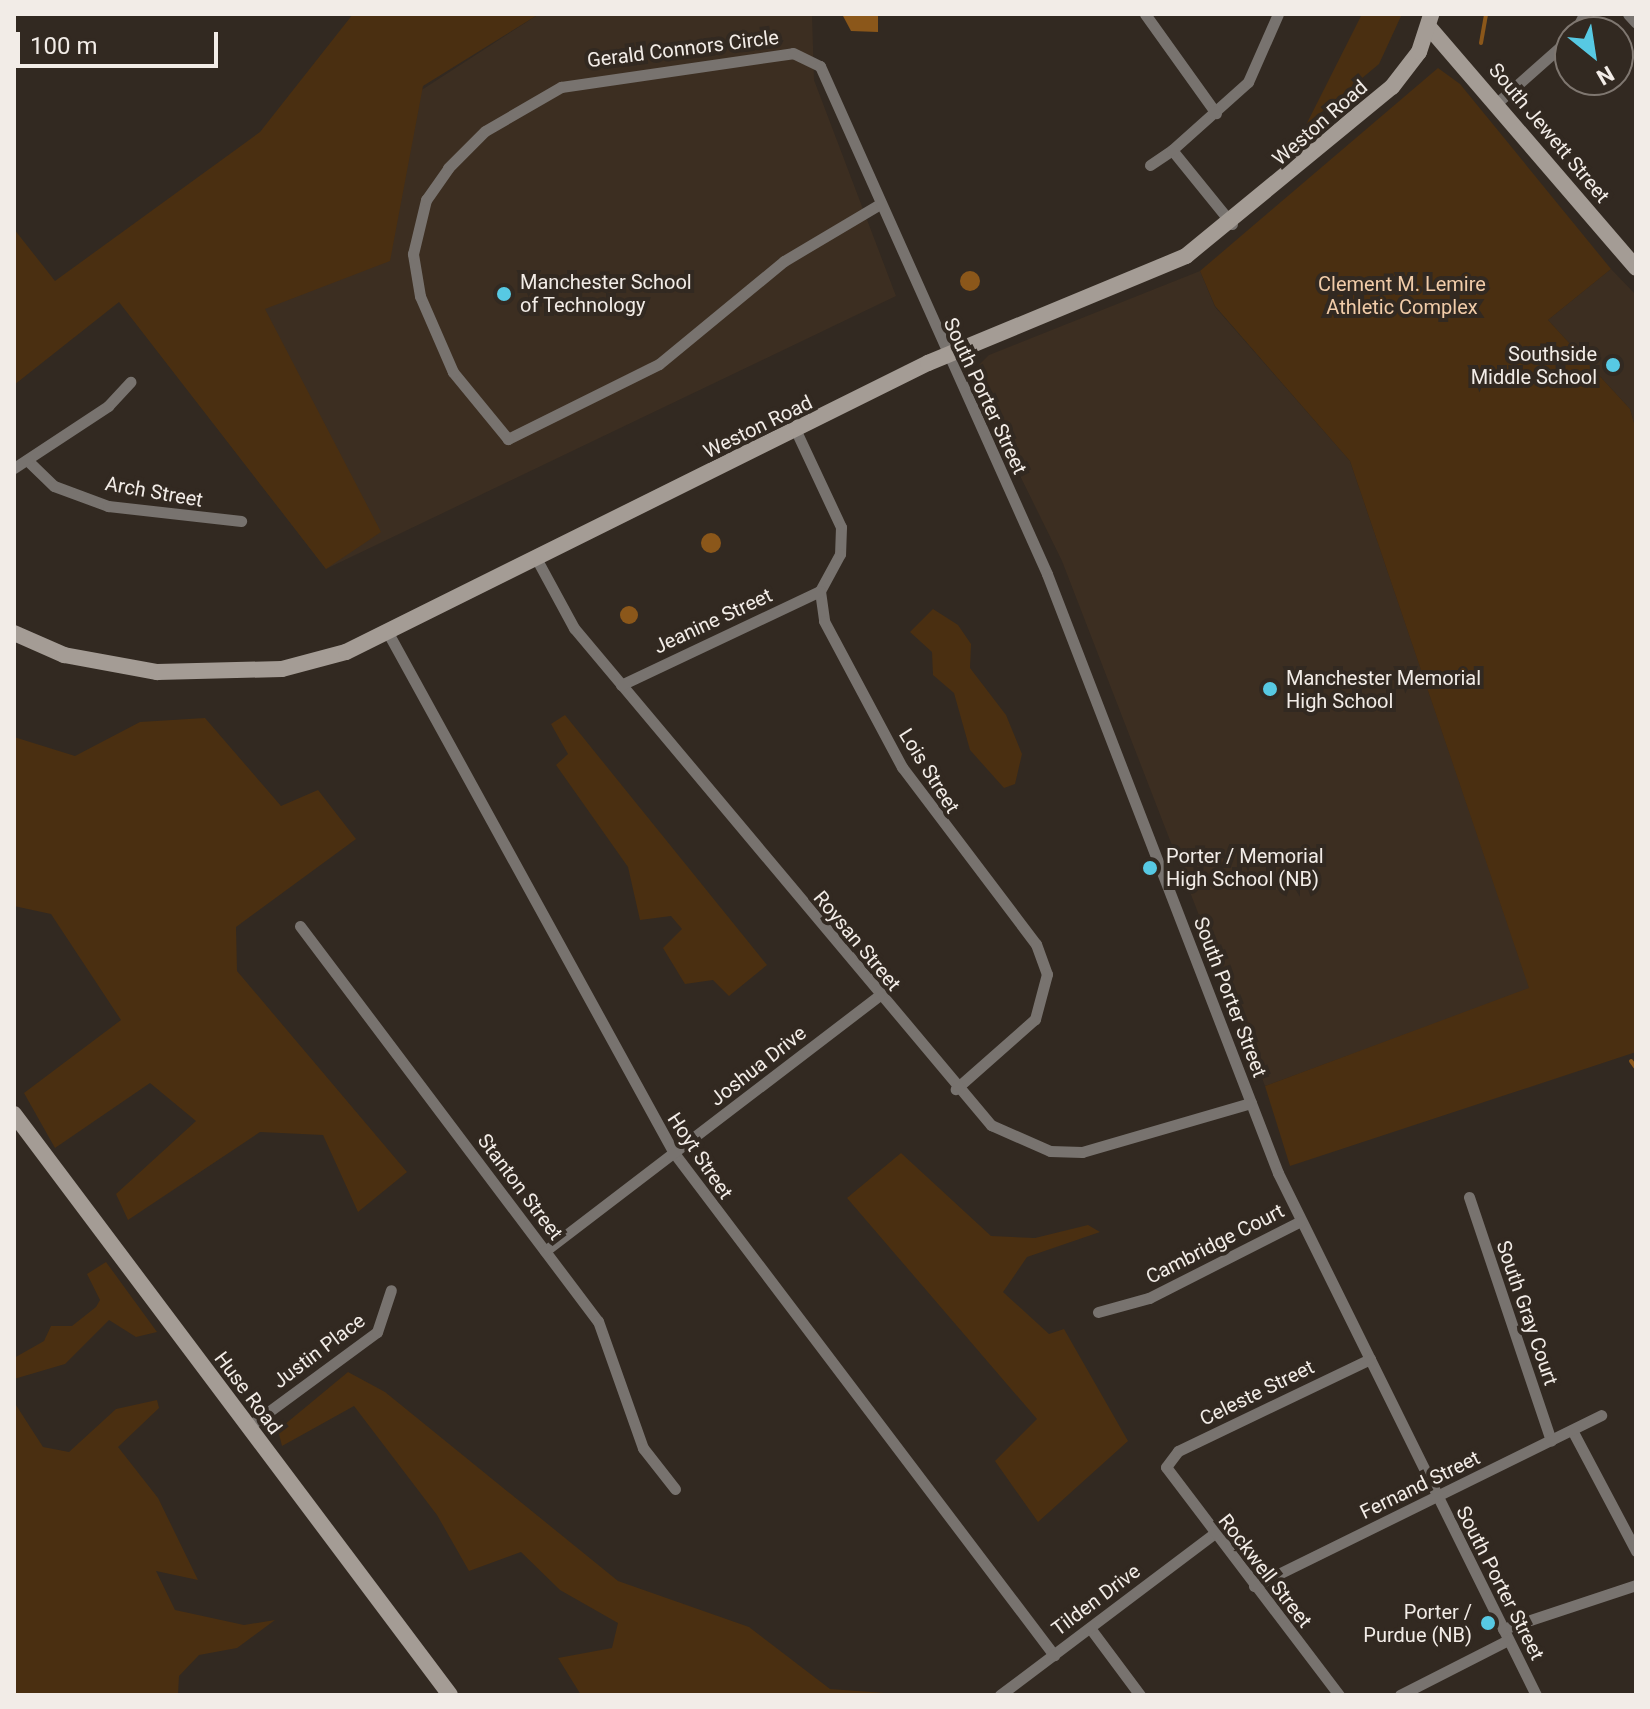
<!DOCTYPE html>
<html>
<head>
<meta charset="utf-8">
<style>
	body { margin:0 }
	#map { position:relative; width:1650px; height:1709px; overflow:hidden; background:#322921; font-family:Roboto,sans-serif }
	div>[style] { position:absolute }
	.built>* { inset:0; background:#3c2e21 }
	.green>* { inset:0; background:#4a2f11 }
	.water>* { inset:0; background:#8b571a }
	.round { border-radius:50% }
	.stream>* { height:4px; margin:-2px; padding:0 2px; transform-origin:2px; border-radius:2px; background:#8b571a }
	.street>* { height:11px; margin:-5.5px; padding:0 5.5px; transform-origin:5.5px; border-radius:5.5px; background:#78736f }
	.secondary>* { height:16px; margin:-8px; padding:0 8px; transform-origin:8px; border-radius:8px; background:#a49c95 }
	.dots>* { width:22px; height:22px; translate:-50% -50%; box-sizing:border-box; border:4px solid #322921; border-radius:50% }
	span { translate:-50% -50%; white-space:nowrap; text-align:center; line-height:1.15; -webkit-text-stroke:8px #322921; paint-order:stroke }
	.street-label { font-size:20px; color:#f2ece7 }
	.poi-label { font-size:20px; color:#f2ece7 }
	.left { translate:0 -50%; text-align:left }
	.right { translate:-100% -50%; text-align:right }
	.park-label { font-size:20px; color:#f1cca9 }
	.frame { position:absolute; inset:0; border:16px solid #f2ece7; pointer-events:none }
	.north { position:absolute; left:1554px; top:16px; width:80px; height:80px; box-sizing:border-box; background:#322921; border:2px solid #7f7770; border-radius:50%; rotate:150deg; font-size:22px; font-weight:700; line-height:32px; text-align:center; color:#f2ece7 }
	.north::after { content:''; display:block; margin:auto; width:28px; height:36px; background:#57c9e3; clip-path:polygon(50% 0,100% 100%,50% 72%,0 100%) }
	.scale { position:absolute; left:16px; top:32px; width:202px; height:36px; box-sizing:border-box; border:4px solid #f2ece7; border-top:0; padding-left:10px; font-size:24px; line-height:28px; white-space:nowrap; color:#f2ece7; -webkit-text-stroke:6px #322921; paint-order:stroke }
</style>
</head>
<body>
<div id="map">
	<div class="built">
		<i style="clip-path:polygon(539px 14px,812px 14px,814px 80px,896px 296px,326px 569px,111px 291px)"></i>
		<i style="clip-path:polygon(1611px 269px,1636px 295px,1636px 430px,1630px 409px,1548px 320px)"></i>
		<i style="clip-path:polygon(1200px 271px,1215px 307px,1350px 461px,1530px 989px,1265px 1086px,1062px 561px,970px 374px,989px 355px)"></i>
	</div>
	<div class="green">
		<i style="clip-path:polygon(353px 14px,539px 14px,423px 86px,390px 261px,265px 309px,381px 532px,326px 569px,119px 302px,14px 385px,14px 229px,55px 281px,260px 132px)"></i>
		<i style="clip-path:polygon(1362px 14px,1402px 14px,1379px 64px,1306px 125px)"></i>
		<i style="clip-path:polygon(1438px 68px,1460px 84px,1611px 269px,1548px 320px,1630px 409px,1636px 430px,1636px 1052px,1290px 1166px,1265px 1086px,1529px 988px,1350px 461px,1215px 306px,1200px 271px)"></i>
		<i style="clip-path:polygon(933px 609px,958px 625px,971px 644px,970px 668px,1006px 715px,1022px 754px,1015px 784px,1004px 788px,970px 750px,954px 693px,933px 675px,932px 652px,910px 632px)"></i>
		<i style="clip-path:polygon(565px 715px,767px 965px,729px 996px,713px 980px,685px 984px,663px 948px,682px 929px,671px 916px,640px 920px,628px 867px,556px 765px,568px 754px,551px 724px)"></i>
		<i style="clip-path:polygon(205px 718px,281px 806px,318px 790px,356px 839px,236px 927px,237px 971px,407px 1172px,358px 1212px,323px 1135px,260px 1132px,128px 1220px,116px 1194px,196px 1121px,150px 1083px,55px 1148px,24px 1093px,121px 1020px,51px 914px,14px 906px,14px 737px,75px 756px,140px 722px)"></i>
		<i style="clip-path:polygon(901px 1153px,991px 1236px,1035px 1238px,1088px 1225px,1100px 1232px,1027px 1257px,1003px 1292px,1049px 1334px,1064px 1329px,1128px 1441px,1038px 1522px,995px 1461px,1037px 1419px,847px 1198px)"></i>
		<i style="clip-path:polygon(106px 1262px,157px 1332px,136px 1337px,109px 1320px,65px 1364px,14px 1379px,14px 1358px,44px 1341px,51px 1326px,72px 1326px,96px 1307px,100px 1300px,87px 1274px)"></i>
		<i style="clip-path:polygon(348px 1372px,385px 1392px,618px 1581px,749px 1627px,830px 1689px,912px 1695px,581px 1695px,558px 1658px,612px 1648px,618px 1623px,560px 1590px,521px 1552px,469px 1571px,437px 1515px,354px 1406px,282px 1446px,278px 1430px)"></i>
		<i style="clip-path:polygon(157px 1400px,159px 1408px,118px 1447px,158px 1498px,198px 1580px,156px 1571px,175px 1610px,244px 1625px,275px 1620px,237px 1648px,199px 1655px,179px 1676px,178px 1695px,14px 1695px,14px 1402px,43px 1447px,69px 1452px,116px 1409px)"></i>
	</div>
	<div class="water">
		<i style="clip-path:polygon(842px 14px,878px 14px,878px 32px,851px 31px)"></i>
		<i class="round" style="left:960px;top:271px;width:20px;height:20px"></i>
		<i class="round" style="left:701px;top:533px;width:20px;height:20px"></i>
		<i class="round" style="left:620px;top:606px;width:18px;height:18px"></i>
	</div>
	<div class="stream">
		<i style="left:1481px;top:43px;width:29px;rotate:-80deg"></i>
		<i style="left:1631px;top:1061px;width:9px;rotate:54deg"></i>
	</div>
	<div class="street">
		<i style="left:1145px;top:14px;width:122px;rotate:54.4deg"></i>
		<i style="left:1628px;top:14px;width:12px;rotate:48deg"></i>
		<i style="left:1575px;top:32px;width:20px;rotate:-63deg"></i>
		<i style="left:1498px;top:102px;width:96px;rotate:-41.6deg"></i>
		<i style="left:1150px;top:165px;width:27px;rotate:-34deg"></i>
		<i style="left:880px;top:204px;width:112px;rotate:149.3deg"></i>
		<i style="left:784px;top:261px;width:162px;rotate:140.5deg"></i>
		<i style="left:659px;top:364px;width:169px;rotate:153.6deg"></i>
		<i style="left:508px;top:439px;width:87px;rotate:-129.4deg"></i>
		<i style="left:453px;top:372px;width:83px;rotate:-113.5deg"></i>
		<i style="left:420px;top:296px;width:43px;rotate:-99.5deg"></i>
		<i style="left:413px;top:254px;width:56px;rotate:-76.5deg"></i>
		<i style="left:426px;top:200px;width:39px;rotate:-55deg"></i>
		<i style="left:448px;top:168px;width:52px;rotate:-45deg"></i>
		<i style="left:485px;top:131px;width:88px;rotate:-30.1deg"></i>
		<i style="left:561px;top:87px;width:234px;rotate:-8.3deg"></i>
		<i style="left:793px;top:53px;width:30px;rotate:26deg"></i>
		<i style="left:820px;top:66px;width:556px;rotate:65.92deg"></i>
		<i style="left:1047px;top:574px;width:642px;rotate:68.91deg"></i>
		<i style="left:1278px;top:1173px;width:582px;rotate:63.7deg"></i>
		<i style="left:1232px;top:224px;width:95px;rotate:-129deg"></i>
		<i style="left:1172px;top:150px;width:102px;rotate:-41.8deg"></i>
		<i style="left:1248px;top:82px;width:74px;rotate:-66.2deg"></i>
		<i style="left:796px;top:431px;width:106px;rotate:64.9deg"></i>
		<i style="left:841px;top:527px;width:27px;rotate:92deg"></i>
		<i style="left:840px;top:554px;width:42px;rotate:118.4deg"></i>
		<i style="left:820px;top:591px;width:30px;rotate:82deg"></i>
		<i style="left:824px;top:621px;width:166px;rotate:61.9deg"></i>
		<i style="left:902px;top:767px;width:222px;rotate:52.9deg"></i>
		<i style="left:1036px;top:944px;width:32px;rotate:70deg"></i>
		<i style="left:1047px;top:974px;width:47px;rotate:104.9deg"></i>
		<i style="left:1035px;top:1019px;width:106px;rotate:138.5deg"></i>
		<i style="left:27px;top:460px;width:37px;rotate:44deg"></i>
		<i style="left:54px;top:486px;width:58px;rotate:20.3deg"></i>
		<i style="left:108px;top:506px;width:134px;rotate:6.4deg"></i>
		<i style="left:14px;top:468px;width:113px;rotate:-33.4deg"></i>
		<i style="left:108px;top:406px;width:33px;rotate:-47deg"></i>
		<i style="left:536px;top:558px;width:80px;rotate:61.5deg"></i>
		<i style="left:574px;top:628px;width:649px;rotate:50deg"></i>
		<i style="left:991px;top:1125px;width:64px;rotate:23.8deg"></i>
		<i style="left:1050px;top:1151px;width:32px;rotate:2deg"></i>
		<i style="left:1082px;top:1152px;width:176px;rotate:-16.2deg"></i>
		<i style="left:387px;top:631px;width:596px;rotate:61.2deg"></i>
		<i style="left:674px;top:1153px;width:630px;rotate:52.88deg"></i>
		<i style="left:621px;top:685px;width:220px;rotate:-25.3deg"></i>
		<i style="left:300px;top:926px;width:495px;rotate:53deg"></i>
		<i style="left:598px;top:1321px;width:135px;rotate:70.5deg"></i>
		<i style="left:643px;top:1448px;width:52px;rotate:52deg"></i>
		<i style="left:1469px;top:1197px;width:257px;rotate:71.4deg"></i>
		<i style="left:545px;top:1251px;width:420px;rotate:-37.4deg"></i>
		<i style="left:1098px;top:1312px;width:53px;rotate:-15.4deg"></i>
		<i style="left:1149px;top:1298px;width:170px;rotate:-26.9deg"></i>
		<i style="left:248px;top:1427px;width:160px;rotate:-36.4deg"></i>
		<i style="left:377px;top:1332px;width:44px;rotate:-71.6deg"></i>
		<i style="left:1572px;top:1430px;width:137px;rotate:62.1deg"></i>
		<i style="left:1254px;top:1586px;width:387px;rotate:-26.2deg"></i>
		<i style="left:1090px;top:1628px;width:84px;rotate:53.3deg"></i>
		<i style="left:1503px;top:1629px;width:140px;rotate:-18.3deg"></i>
		<i style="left:1000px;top:1695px;width:268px;rotate:-37deg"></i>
		<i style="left:1339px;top:1695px;width:286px;rotate:-127.2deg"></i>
		<i style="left:1166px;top:1467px;width:20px;rotate:-53deg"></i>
		<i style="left:1178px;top:1451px;width:213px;rotate:-25.6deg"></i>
		<i style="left:1400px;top:1695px;width:121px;rotate:-27deg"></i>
	</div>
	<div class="secondary">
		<i style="left:1428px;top:26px;width:319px;rotate:49.3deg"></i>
		<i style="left:14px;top:633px;width:55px;rotate:23.7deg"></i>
		<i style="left:64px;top:655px;width:95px;rotate:10.4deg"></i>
		<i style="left:157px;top:672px;width:125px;rotate:-1.4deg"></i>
		<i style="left:282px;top:669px;width:66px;rotate:-14.9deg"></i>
		<i style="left:346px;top:652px;width:650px;rotate:-26.41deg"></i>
		<i style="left:928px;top:363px;width:279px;rotate:-22.5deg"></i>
		<i style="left:1186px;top:256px;width:266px;rotate:-39.4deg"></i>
		<i style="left:1392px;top:87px;width:44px;rotate:-52.4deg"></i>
		<i style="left:1419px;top:52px;width:40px;rotate:-72deg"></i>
		<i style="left:14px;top:1114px;width:726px;rotate:53.11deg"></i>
	</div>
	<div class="dots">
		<i style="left:504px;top:294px;background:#57c9e3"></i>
		<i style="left:1613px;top:365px;background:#57c9e3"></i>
		<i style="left:1270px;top:689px;background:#57c9e3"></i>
		<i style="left:1150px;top:868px;background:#57c9e3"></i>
		<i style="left:1488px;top:1623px;background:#57c9e3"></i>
	</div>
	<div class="street-label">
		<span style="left:683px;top:49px;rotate:-7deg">Gerald Connors Circle</span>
		<span style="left:1320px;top:123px;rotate:-41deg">Weston Road</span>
		<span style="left:1549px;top:133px;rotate:50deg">South Jewett Street</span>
		<span style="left:985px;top:396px;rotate:65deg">South Porter Street</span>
		<span style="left:758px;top:427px;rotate:-26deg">Weston Road</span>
		<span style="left:154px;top:492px;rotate:10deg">Arch Street</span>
		<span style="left:713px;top:621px;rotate:-25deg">Jeanine Street</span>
		<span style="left:929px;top:771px;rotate:58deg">Lois Street</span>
		<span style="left:857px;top:941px;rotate:50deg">Roysan Street</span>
		<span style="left:1230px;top:997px;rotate:69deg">South Porter Street</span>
		<span style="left:758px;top:1066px;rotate:-38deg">Joshua Drive</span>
		<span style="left:700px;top:1156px;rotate:56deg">Hoyt Street</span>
		<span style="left:520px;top:1187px;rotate:53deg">Stanton Street</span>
		<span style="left:1215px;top:1244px;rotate:-27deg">Cambridge Court</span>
		<span style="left:1527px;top:1313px;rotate:71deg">South Gray Court</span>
		<span style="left:319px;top:1351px;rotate:-37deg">Justin Place</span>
		<span style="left:248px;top:1393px;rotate:53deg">Huse Road</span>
		<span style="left:1257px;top:1393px;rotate:-26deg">Celeste Street</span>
		<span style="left:1420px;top:1485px;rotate:-26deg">Fernand Street</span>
		<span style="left:1265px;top:1571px;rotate:52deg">Rockwell Street</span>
		<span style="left:1500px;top:1583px;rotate:63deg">South Porter Street</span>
		<span style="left:1096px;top:1600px;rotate:-37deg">Tilden Drive</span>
	</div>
	<div class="poi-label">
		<span class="left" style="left:520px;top:294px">Manchester School<br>of Technology</span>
		<span class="right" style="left:1597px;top:366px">Southside<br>Middle School</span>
		<span class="left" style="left:1286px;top:690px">Manchester Memorial<br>High School</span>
		<span class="left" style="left:1166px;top:868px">Porter / Memorial<br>High School (NB)</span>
		<span class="right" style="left:1472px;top:1624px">Porter /<br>Purdue (NB)</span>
	</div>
	<div class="park-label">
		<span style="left:1402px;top:296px">Clement M. Lemire<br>Athletic Complex</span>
	</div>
	<div class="frame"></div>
	<div class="north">N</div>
	<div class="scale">100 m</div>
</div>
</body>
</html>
